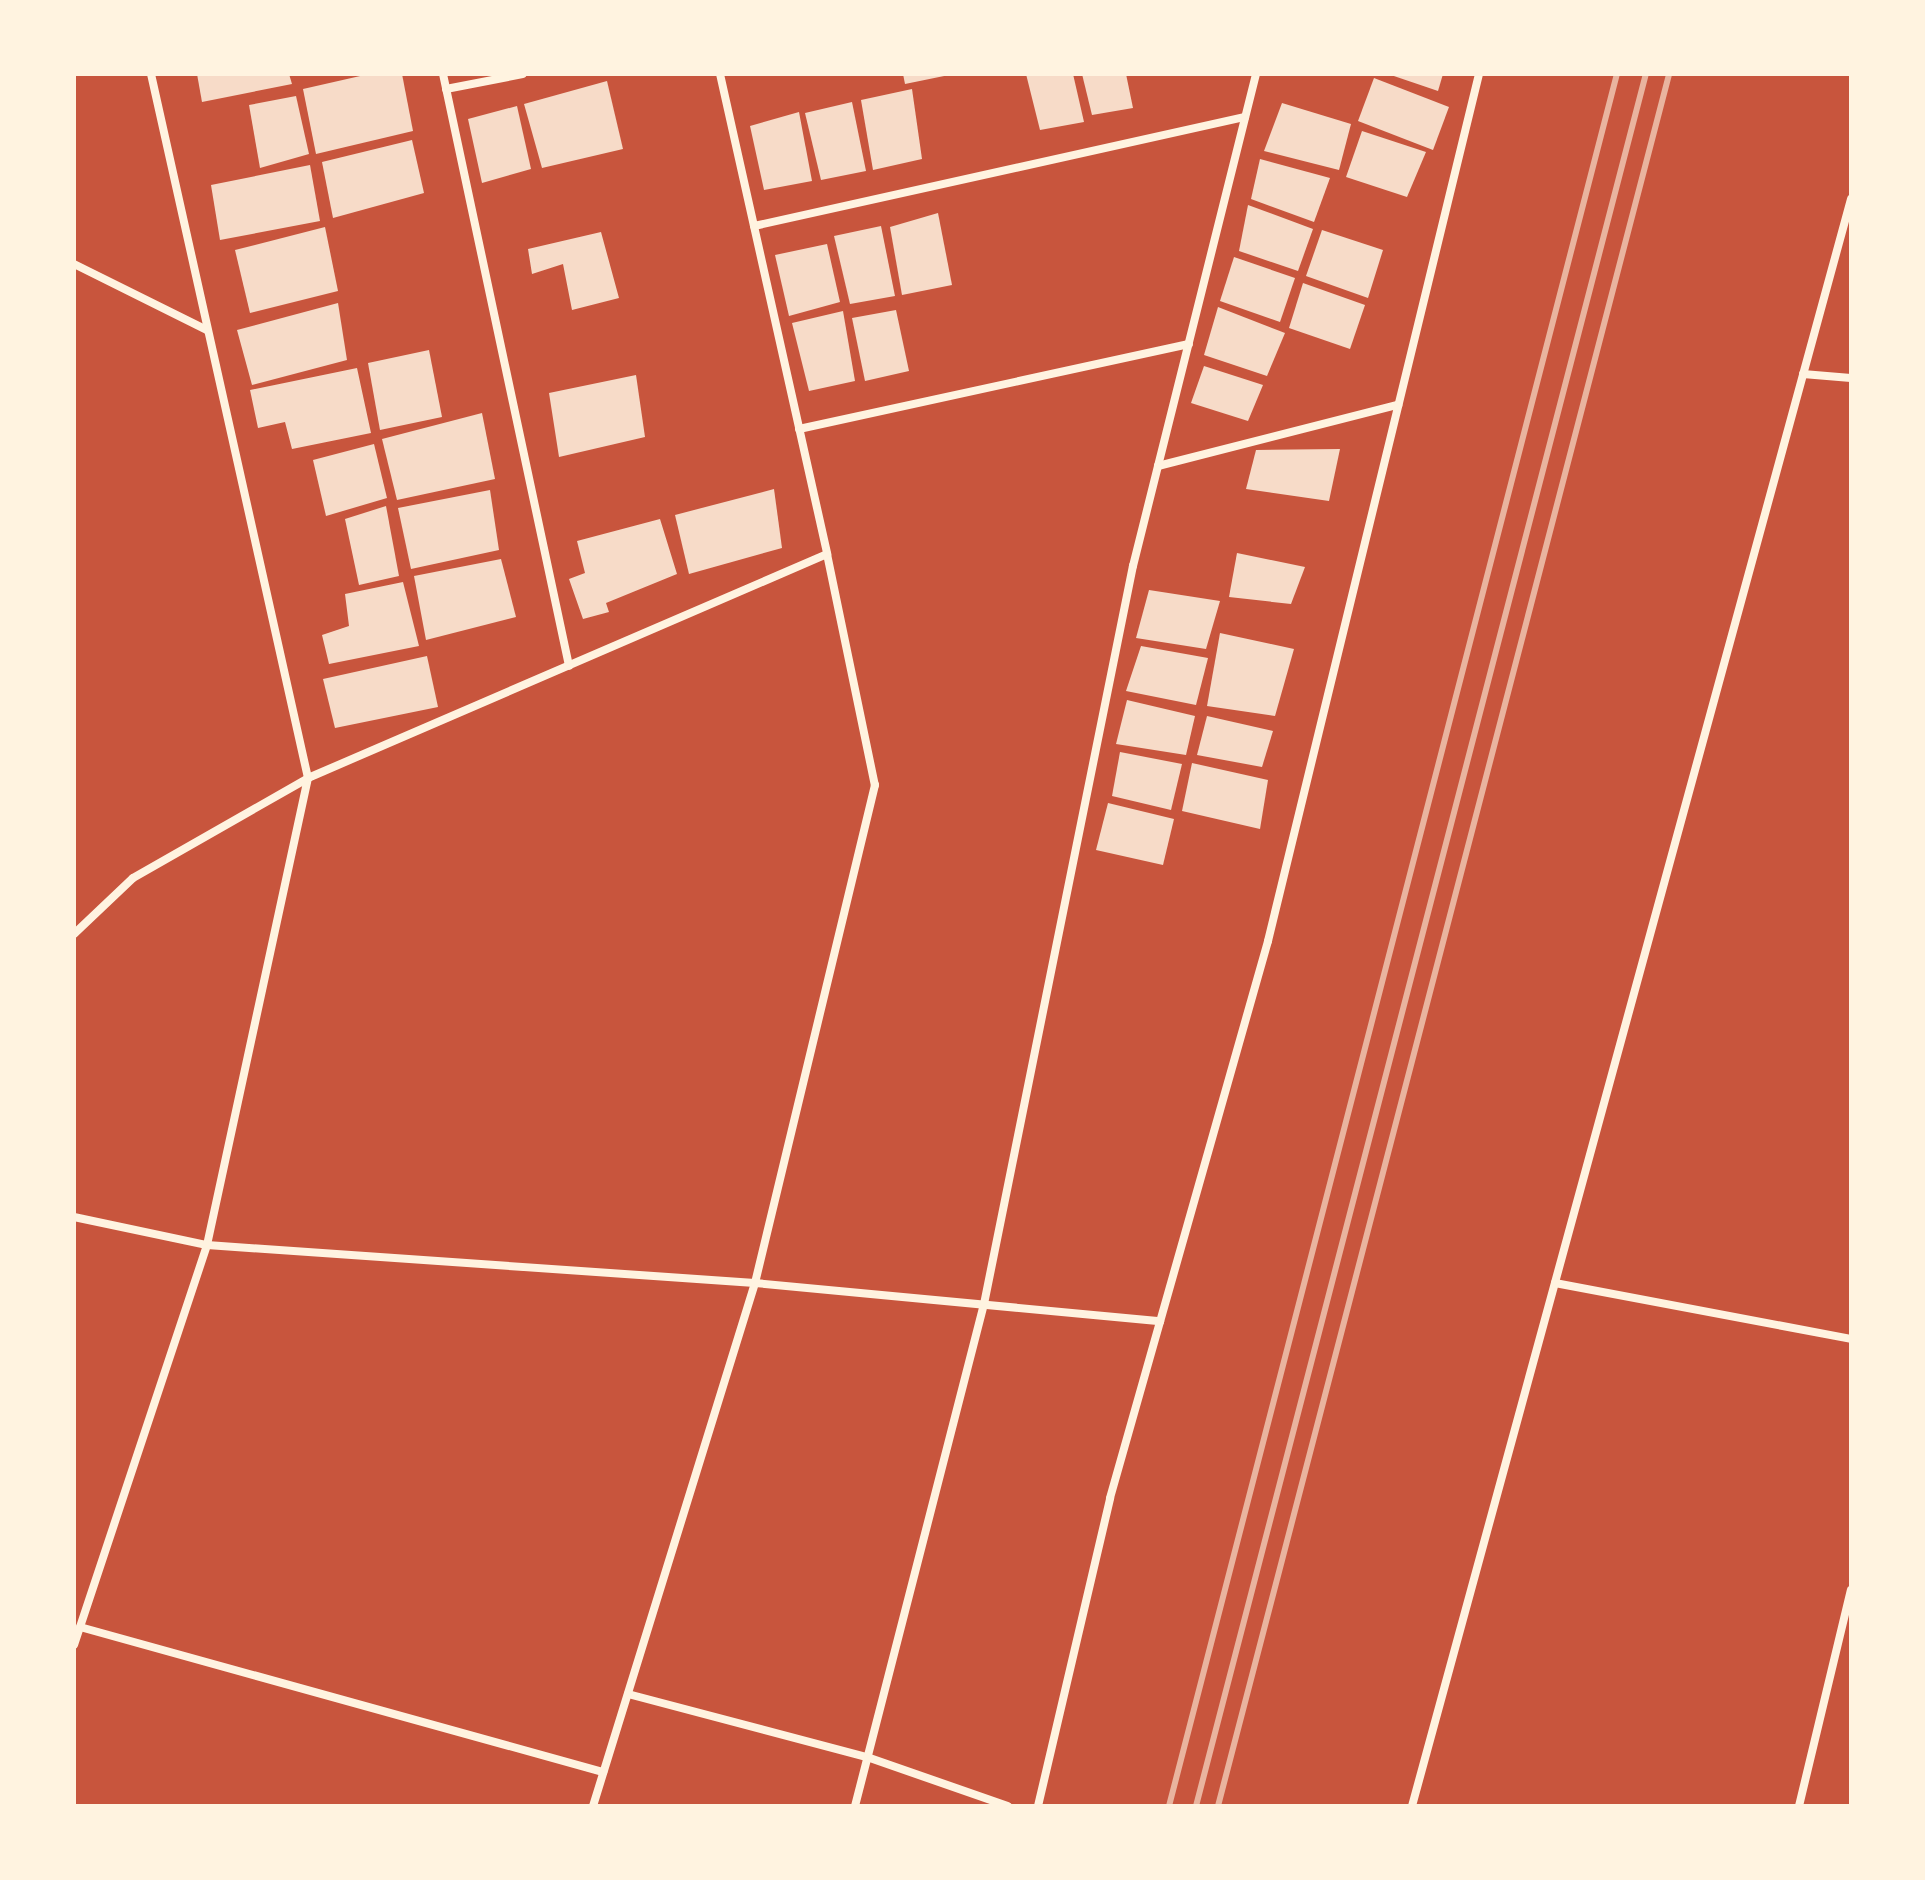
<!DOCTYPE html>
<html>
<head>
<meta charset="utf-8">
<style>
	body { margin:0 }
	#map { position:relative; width:1925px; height:1880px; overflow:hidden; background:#c8553d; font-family:"Titillium Web",sans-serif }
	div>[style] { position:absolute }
	.building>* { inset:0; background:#f7dbc8 }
	.minor>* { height:8px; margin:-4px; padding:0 4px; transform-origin:4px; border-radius:4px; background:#fff3e0 }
	.rail>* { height:6px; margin:-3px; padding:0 3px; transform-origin:3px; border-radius:3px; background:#e9b49f }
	span { translate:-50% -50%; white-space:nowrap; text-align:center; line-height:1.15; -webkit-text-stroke:8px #fff3e0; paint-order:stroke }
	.frame { position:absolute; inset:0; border:76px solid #fff3e0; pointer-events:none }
</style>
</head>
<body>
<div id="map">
	<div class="building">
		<i style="clip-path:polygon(197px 74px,289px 74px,292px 84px,202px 102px)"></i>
		<i style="clip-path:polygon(369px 74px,402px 74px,413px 131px,316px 154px,303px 89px)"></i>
		<i style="clip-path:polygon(903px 74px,949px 74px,949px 75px,905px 84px)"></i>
		<i style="clip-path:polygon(1026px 74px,1073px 74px,1084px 122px,1040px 130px)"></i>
		<i style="clip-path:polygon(1082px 74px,1126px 74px,1133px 108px,1092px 115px)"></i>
		<i style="clip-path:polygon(1388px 74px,1443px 74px,1438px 91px)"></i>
		<i style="clip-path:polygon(1374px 78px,1449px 107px,1433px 150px,1358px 121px)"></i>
		<i style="clip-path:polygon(607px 81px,623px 149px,542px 168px,524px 104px)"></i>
		<i style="clip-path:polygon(912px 89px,922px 159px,873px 170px,861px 100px)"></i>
		<i style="clip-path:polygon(296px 96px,309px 154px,260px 168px,249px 105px)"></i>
		<i style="clip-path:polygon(852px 102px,866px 171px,821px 180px,805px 113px)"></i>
		<i style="clip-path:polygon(1282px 103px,1351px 124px,1339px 170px,1264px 151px)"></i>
		<i style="clip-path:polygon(517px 106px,531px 169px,482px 183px,468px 119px)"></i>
		<i style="clip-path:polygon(799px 112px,812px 181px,764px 190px,750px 126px)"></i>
		<i style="clip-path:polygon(1362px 131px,1426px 152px,1407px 197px,1346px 177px)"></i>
		<i style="clip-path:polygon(412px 140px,424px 193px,333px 218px,322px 162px)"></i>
		<i style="clip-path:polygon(1260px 159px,1330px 178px,1314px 222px,1251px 199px)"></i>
		<i style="clip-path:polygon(310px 165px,320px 221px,220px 240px,211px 185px)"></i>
		<i style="clip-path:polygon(1248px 205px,1313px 229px,1298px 271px,1239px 251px)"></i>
		<i style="clip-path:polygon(938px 213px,952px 285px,902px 295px,890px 227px)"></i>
		<i style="clip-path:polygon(881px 226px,895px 296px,850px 304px,834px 236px)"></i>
		<i style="clip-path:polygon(325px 227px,338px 291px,250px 313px,235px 250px)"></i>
		<i style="clip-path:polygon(1322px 230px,1383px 250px,1368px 298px,1306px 276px)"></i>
		<i style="clip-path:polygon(601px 232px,619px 298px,572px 310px,563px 264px,532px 274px,528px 249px)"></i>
		<i style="clip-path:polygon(827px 244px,840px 302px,789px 316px,775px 255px)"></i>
		<i style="clip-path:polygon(1234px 257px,1295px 278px,1280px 322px,1220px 301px)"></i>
		<i style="clip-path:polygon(1303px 283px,1365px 305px,1350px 349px,1289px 328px)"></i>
		<i style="clip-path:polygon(338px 303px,347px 360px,252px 385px,237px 330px)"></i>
		<i style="clip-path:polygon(1218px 307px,1285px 333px,1267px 376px,1204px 355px)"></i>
		<i style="clip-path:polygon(896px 310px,909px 371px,865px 381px,852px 318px)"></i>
		<i style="clip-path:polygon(843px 311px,855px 381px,809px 391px,792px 323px)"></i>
		<i style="clip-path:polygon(429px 350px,442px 417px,380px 430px,368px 363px)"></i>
		<i style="clip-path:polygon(1204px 366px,1263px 385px,1248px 421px,1191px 403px)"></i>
		<i style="clip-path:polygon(357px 368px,371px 433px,292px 449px,285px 422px,258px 428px,250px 390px)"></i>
		<i style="clip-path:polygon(636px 375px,645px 437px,559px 457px,549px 393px)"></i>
		<i style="clip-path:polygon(482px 413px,495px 479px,397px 500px,382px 439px)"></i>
		<i style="clip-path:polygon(374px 444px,387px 498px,326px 516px,313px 460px)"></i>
		<i style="clip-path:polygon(1340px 449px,1329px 501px,1246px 489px,1256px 450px)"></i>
		<i style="clip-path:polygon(774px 489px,782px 548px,689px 574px,675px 515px)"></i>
		<i style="clip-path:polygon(490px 490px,499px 550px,411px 569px,398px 508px)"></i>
		<i style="clip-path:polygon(386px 506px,399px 576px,359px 585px,345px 519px)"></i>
		<i style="clip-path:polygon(660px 519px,677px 574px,606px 603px,609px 612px,583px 619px,569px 579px,585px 573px,577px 541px)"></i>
		<i style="clip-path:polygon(1237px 553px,1305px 567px,1291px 604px,1229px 597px)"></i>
		<i style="clip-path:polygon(501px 559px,516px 617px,426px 640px,414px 576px)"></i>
		<i style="clip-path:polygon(403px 582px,419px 646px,329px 664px,322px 635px,349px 626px,345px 594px)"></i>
		<i style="clip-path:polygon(1149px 590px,1220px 601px,1206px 649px,1136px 638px)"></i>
		<i style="clip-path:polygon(1220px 633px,1294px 649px,1275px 716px,1207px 706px)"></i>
		<i style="clip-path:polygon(1141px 646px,1208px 658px,1196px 705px,1126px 691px)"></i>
		<i style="clip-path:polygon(427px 656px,438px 707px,335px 728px,323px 679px)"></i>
		<i style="clip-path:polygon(1127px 700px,1195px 716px,1186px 755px,1116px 744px)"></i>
		<i style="clip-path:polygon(1207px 716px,1273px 731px,1262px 767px,1197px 755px)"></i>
		<i style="clip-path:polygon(1120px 752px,1182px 764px,1171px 810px,1112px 796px)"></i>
		<i style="clip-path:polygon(1192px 763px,1268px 780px,1260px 829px,1182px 811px)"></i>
		<i style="clip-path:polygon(1108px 803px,1174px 819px,1163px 865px,1096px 850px)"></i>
	</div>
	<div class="minor">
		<i style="left:443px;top:74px;width:605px;rotate:77.98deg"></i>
		<i style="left:720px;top:74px;width:492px;rotate:77.4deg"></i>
		<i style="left:446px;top:89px;width:78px;rotate:-11deg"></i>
		<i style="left:754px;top:226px;width:503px;rotate:-12.52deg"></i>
		<i style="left:74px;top:264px;width:148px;rotate:26.4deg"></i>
		<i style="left:1803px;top:374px;width:48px;rotate:4.8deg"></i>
		<i style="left:799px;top:429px;width:399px;rotate:-12.3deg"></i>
		<i style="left:1158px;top:466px;width:248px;rotate:-14.3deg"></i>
		<i style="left:74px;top:934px;width:81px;rotate:-43.5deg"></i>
		<i style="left:133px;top:878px;width:202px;rotate:-29.7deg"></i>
		<i style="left:308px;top:778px;width:721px;rotate:-102.57deg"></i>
		<i style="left:74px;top:1217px;width:136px;rotate:11.9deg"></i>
		<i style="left:207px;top:1245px;width:549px;rotate:3.97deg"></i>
		<i style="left:755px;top:1283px;width:407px;rotate:5.4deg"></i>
		<i style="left:1555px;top:1283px;width:301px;rotate:10.7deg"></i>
		<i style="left:80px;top:1627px;width:543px;rotate:15.5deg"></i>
		<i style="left:74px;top:1645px;width:422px;rotate:-71.6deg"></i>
		<i style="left:207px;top:1245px;width:478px;rotate:-77.8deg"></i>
		<i style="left:308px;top:778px;width:565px;rotate:-23.34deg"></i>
		<i style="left:827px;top:554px;width:236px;rotate:78.3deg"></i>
		<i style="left:875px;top:785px;width:512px;rotate:103.55deg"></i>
		<i style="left:755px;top:1283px;width:548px;rotate:107.21deg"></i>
		<i style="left:628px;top:1694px;width:247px;rotate:14.8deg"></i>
		<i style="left:867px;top:1757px;width:149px;rotate:19.2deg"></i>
		<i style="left:855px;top:1806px;width:518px;rotate:-75.59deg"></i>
		<i style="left:984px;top:1304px;width:753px;rotate:-78.59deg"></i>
		<i style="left:1133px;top:566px;width:507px;rotate:-75.96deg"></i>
		<i style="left:1038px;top:1806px;width:316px;rotate:-76.8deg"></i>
		<i style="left:1110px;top:1498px;width:579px;rotate:-74.16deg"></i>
		<i style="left:1268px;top:941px;width:892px;rotate:-76.32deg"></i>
		<i style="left:1412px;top:1806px;width:1666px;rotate:-74.72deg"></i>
		<i style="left:1799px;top:1806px;width:222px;rotate:-76.5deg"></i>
	</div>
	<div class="rail">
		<i style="left:1169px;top:1806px;width:1789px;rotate:-75.5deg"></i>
		<i style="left:1196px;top:1806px;width:1790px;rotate:-75.44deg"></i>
		<i style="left:1218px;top:1806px;width:1790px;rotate:-75.4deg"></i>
	</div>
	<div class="frame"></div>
</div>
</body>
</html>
